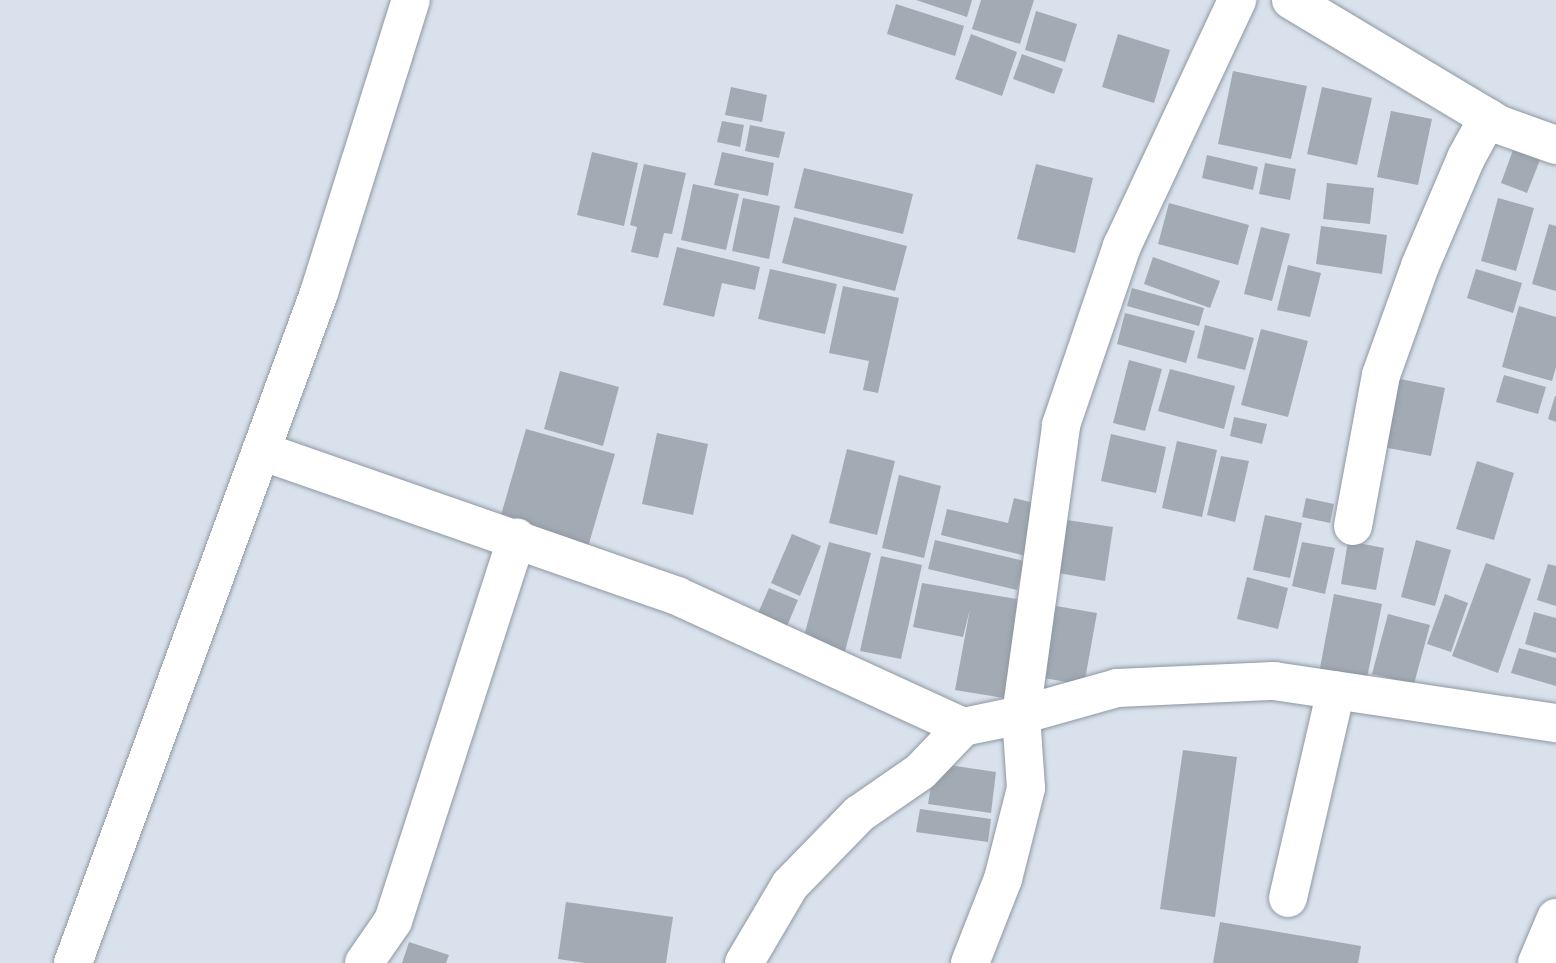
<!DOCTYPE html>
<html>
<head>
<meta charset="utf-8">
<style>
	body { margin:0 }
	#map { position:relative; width:1556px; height:963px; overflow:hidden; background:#d9e2ec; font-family:"Space Grotesk",sans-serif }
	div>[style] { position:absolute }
	.building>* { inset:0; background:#a2aab4 }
	.roads { filter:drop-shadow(0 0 2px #8f97a1) drop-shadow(0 0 2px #8f97a1) }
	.minor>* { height:38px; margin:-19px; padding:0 19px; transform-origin:19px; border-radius:19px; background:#fff }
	span { translate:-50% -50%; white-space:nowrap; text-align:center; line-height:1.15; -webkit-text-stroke:7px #d9e2ec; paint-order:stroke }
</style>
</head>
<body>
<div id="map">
	<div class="building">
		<i style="clip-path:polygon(916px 0,972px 0,967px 17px)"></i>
		<i style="clip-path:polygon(981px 0,1034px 0,1020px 44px,972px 29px)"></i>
		<i style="clip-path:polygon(896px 4px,964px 26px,955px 56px,887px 34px)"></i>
		<i style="clip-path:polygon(1036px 11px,1077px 24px,1065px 62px,1025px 50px)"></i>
		<i style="clip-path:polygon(971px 34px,1017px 52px,1002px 96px,955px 79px)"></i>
		<i style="clip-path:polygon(1118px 34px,1170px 50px,1154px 103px,1102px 87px)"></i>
		<i style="clip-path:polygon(1022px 54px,1063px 69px,1054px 94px,1013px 79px)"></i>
		<i style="clip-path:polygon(1233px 71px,1307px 86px,1291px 159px,1218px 144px)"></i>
		<i style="clip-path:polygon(731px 87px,767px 95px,762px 122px,725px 115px)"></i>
		<i style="clip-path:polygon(1322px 87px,1372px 98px,1357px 165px,1307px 154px)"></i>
		<i style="clip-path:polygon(1391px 111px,1432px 119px,1418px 185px,1377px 177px)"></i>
		<i style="clip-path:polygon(722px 121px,744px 125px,740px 147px,717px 142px)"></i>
		<i style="clip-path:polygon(750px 125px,785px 132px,779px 158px,745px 151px)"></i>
		<i style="clip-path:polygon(1513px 150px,1540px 160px,1527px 193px,1501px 183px)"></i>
		<i style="clip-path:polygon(592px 152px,638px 163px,624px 226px,577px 215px)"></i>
		<i style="clip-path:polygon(722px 152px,774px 163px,768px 196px,714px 185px)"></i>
		<i style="clip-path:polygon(1207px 155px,1258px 167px,1253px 190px,1202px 178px)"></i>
		<i style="clip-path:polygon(1265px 163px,1296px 169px,1290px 200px,1259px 194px)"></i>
		<i style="clip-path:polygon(644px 164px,686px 173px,672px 234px,664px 233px,658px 258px,631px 252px,637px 227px,630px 225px)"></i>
		<i style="clip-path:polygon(1036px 164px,1093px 178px,1075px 253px,1017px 239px)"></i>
		<i style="clip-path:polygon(804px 168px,913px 194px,903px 234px,794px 208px)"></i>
		<i style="clip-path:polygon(1327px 183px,1374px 188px,1370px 224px,1323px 219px)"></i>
		<i style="clip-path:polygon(693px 184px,739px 194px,726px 250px,681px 240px)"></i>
		<i style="clip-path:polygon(743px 198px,780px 206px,769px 259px,732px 251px)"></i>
		<i style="clip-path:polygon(1498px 198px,1534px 208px,1516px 271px,1481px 261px)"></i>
		<i style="clip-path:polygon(1169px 203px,1249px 225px,1238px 265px,1158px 244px)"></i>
		<i style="clip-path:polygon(794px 217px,907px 246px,895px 291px,782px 263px)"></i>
		<i style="clip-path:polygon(1549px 224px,1556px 226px,1556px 291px,1532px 284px)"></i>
		<i style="clip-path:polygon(1321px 226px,1387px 235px,1382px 274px,1316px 264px)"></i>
		<i style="clip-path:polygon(1261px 227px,1290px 234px,1272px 301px,1244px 294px)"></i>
		<i style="clip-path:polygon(677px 247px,760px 267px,755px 290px,722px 283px,714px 317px,663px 305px)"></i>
		<i style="clip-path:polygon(1153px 257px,1220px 281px,1210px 308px,1144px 284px)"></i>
		<i style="clip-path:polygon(1288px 265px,1321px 273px,1310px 317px,1277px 310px)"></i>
		<i style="clip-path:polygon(770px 269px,837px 284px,825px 334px,758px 319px)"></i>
		<i style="clip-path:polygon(1476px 269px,1522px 283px,1513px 313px,1467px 298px)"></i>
		<i style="clip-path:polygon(843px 286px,899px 298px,878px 393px,863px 390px,869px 361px,829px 353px)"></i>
		<i style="clip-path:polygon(1132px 288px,1204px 308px,1199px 326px,1127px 306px)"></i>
		<i style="clip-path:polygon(1519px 306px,1556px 317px,1556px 367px,1552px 381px,1502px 367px)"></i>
		<i style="clip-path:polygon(1125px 313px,1195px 331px,1186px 363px,1117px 344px)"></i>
		<i style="clip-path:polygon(1205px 325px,1254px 338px,1245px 370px,1197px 358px)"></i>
		<i style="clip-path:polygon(1261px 329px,1308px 341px,1288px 417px,1241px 405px)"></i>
		<i style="clip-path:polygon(1129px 360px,1162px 369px,1145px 431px,1113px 423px)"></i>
		<i style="clip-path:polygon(1170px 369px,1235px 386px,1224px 429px,1158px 411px)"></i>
		<i style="clip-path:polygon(560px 371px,619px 387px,603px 446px,544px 429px)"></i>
		<i style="clip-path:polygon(1504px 375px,1546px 387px,1538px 414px,1496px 402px)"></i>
		<i style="clip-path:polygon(1385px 376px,1445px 388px,1431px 456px,1372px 445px)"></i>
		<i style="clip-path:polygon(1555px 396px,1556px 396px,1556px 422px,1548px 419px)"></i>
		<i style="clip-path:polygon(1234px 417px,1267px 424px,1262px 444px,1230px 436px)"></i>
		<i style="clip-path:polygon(526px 429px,615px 454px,588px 547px,499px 522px)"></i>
		<i style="clip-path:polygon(657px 433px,708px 444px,693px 515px,642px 504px)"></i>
		<i style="clip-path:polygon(1111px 434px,1166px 447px,1156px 493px,1101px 481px)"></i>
		<i style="clip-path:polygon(1177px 441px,1217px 450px,1202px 517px,1162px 508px)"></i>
		<i style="clip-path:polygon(847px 449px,895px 461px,877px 535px,829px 523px)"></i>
		<i style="clip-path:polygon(1221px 456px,1249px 461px,1235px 522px,1207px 515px)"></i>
		<i style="clip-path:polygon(1477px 461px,1514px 473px,1494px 540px,1456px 529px)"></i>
		<i style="clip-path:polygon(899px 475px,941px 486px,924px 558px,882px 548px)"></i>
		<i style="clip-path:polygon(1014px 498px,1038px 504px,1026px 556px,941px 535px,947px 509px,1008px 523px)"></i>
		<i style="clip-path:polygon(1306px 498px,1334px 504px,1330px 523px,1302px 517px)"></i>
		<i style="clip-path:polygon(1265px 515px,1302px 523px,1290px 578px,1253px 570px)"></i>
		<i style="clip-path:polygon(1054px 518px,1113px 527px,1105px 581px,1046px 571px)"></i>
		<i style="clip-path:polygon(792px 534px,821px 546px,800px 596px,771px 583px)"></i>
		<i style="clip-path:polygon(935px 540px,1024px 561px,1017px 590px,928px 569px)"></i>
		<i style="clip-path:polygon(1416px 540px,1451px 550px,1435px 606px,1401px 597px)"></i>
		<i style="clip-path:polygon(1348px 541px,1384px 548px,1376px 590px,1341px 584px)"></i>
		<i style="clip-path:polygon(829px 542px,871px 553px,844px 655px,802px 644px)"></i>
		<i style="clip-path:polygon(1302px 542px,1335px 548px,1325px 594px,1292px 586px)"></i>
		<i style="clip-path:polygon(881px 556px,922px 565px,901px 659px,860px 651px)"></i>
		<i style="clip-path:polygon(1486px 563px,1531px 579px,1498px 673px,1452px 656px)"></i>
		<i style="clip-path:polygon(1548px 564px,1556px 566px,1556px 606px,1537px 600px)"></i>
		<i style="clip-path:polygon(1247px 577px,1288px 588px,1278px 629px,1237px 619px)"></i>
		<i style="clip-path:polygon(922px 583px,1022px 600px,1004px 698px,955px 690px,970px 609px,963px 637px,913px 627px)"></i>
		<i style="clip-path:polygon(769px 588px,798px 600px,785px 631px,756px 618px)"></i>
		<i style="clip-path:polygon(1334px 594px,1382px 604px,1366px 683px,1319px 673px)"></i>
		<i style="clip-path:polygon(1445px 594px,1468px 603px,1451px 652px,1427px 644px)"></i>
		<i style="clip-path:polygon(1044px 604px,1097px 613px,1084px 685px,1032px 676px)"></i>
		<i style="clip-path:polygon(1534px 612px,1556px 618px,1556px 653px,1525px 644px)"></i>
		<i style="clip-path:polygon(1388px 614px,1430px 625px,1414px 684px,1372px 674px)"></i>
		<i style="clip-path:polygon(1519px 648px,1556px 658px,1556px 686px,1511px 673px)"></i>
		<i style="clip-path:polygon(1183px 750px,1237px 757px,1215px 917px,1160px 909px)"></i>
		<i style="clip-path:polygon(935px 763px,996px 772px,991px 813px,928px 804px)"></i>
		<i style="clip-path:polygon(920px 809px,991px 819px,988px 842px,916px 832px)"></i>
		<i style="clip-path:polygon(566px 902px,673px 917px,666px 963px,585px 963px,558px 959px)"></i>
		<i style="clip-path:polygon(1220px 922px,1361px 946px,1358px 963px,1213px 963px)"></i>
		<i style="clip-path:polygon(409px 942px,449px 955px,446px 963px,402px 963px)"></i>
	</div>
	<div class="roads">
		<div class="minor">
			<i style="left:1291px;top:0;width:244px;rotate:30.9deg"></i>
			<i style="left:1500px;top:125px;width:59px;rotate:19.7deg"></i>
			<i style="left:261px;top:451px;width:441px;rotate:19.2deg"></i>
			<i style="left:677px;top:596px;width:315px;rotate:24.6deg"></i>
			<i style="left:1353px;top:526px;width:154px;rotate:-79.5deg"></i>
			<i style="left:1381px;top:375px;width:116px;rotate:-70.3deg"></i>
			<i style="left:1420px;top:266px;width:117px;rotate:-66.9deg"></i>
			<i style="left:1466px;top:158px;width:46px;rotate:-61.2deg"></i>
			<i style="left:1288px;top:898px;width:213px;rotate:-77deg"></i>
			<i style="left:73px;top:963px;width:714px;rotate:-69.84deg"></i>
			<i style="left:319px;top:293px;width:307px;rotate:-72.6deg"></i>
			<i style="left:364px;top:963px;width:51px;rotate:-55.4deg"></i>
			<i style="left:393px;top:921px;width:403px;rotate:-72.1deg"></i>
			<i style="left:744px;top:963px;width:91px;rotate:-59.5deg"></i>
			<i style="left:790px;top:885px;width:99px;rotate:-45.8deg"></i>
			<i style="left:859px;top:814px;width:75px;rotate:-34.7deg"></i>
			<i style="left:921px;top:771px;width:61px;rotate:-46.3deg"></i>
			<i style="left:963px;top:727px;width:59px;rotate:-11.7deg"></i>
			<i style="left:1021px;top:715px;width:100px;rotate:-15.7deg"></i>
			<i style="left:1117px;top:688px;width:157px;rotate:-2.6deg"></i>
			<i style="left:1274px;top:681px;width:285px;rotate:8.5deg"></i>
			<i style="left:970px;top:963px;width:90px;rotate:-68.6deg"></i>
			<i style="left:1003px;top:879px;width:94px;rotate:-75.8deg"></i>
			<i style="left:1026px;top:788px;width:73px;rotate:-93.9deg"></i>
			<i style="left:1021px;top:715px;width:293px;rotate:-82.1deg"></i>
			<i style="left:1061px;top:425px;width:189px;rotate:-71.2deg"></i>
			<i style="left:1122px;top:246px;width:272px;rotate:-64.9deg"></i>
			<i style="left:1537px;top:963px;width:49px;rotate:-67.1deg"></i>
		</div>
	</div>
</div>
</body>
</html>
